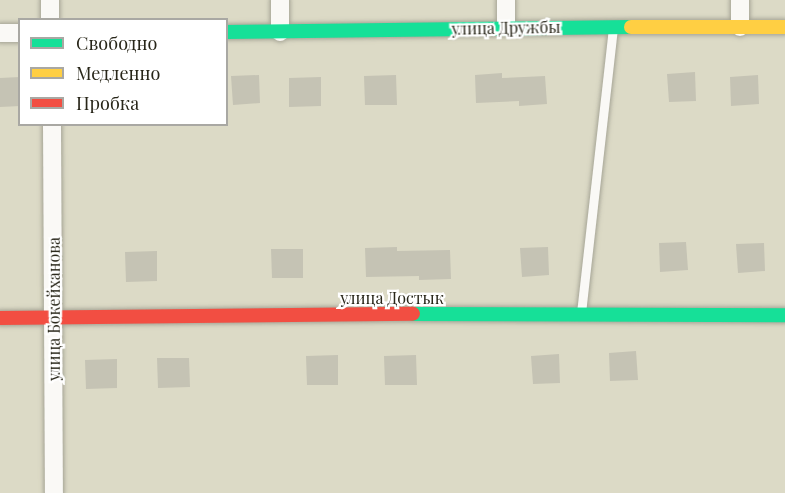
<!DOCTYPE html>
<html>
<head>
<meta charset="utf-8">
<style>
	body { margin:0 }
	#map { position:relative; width:785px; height:493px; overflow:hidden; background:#dcdac6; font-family:"Playfair Display",serif }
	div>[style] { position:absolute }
	.building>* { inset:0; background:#c5c3b4 }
	.roads { filter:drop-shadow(0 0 2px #a6a596) drop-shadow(0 0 2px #a6a596) }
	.lane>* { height:9px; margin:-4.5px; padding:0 4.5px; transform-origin:4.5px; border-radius:4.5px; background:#faf9f6 }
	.street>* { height:18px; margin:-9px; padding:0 9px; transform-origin:9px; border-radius:9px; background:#faf9f6 }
	.fast>* { height:14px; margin:-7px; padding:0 7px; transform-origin:7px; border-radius:7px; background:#16e098 }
	.slow>* { height:14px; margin:-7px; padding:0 7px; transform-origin:7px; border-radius:7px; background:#ffcf43 }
	.jam>* { height:14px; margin:-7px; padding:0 7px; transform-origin:7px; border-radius:7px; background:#f24e42 }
	span { translate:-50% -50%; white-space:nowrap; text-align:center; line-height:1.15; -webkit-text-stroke:4.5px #fff; paint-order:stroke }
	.street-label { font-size:16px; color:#282619 }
	.legend { position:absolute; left:18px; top:18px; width:210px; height:108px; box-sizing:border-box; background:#fff; border:2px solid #a9a8a3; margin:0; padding:8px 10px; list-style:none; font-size:18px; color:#282619 }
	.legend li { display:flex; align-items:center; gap:12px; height:30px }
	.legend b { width:30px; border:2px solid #a9a8a3 }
</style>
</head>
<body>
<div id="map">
	<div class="building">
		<i style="clip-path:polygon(695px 72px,696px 101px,669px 102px,667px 74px)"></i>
		<i style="clip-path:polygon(502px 73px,502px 78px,545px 76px,547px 104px,519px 106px,519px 101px,476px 103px,475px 75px)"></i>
		<i style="clip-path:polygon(259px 75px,260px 103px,233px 105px,231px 76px)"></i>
		<i style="clip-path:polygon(396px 75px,397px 105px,365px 105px,364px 76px)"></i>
		<i style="clip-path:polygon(758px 75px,759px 104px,731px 106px,730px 77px)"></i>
		<i style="clip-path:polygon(20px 77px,20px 106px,0 107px,0 78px)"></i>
		<i style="clip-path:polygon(321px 77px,321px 106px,289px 107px,289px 78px)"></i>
		<i style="clip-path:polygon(686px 242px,688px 270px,660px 272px,659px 243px)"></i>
		<i style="clip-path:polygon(764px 243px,765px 271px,738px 273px,736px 244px)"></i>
		<i style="clip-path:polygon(397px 247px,397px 251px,450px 250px,451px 279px,419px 280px,419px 276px,366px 277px,365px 248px)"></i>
		<i style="clip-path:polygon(548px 247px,549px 275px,522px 277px,520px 248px)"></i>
		<i style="clip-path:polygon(271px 249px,303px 249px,303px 278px,272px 278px)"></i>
		<i style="clip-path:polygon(157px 251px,157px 281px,126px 282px,125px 252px)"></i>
		<i style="clip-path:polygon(636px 351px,638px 380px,610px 381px,609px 353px)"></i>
		<i style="clip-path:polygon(559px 354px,560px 383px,533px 384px,531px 356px)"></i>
		<i style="clip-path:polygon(338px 355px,338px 385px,307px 385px,306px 356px)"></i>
		<i style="clip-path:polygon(416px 355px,417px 385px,385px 385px,384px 356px)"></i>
		<i style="clip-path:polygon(157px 358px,189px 358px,190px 387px,158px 388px)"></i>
		<i style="clip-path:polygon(117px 359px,117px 388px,86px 389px,85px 360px)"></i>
	</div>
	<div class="roads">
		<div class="lane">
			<i style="left:581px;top:313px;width:286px;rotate:-83.6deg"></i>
		</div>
		<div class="street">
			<i style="left:50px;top:0;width:20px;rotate:90deg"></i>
			<i style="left:280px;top:0;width:32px;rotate:90deg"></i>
			<i style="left:506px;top:27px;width:27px;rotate:-90deg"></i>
			<i style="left:740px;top:27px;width:27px;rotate:-90deg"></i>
			<i style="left:0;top:33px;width:20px"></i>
			<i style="left:52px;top:124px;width:369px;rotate:89.7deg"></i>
		</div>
		<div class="fast">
			<i style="left:226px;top:32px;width:405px;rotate:-0.7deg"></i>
			<i style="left:413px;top:314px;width:372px;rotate:0.2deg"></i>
		</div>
		<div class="slow">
			<i style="left:631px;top:27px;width:154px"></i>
		</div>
		<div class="jam">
			<i style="left:0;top:318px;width:413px;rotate:-0.6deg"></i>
		</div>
	</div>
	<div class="street-label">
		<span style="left:506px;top:28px;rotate:-1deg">улица Дружбы</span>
		<span style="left:392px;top:298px">улица Достык</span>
		<span style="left:54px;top:309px;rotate:-90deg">улица Бокейханова</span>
	</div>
	<ul class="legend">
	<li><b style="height:8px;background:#16e098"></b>Свободно</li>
	<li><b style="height:8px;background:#ffcf43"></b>Медленно</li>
	<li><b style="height:8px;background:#f24e42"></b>Пробка</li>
	</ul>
</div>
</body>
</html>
